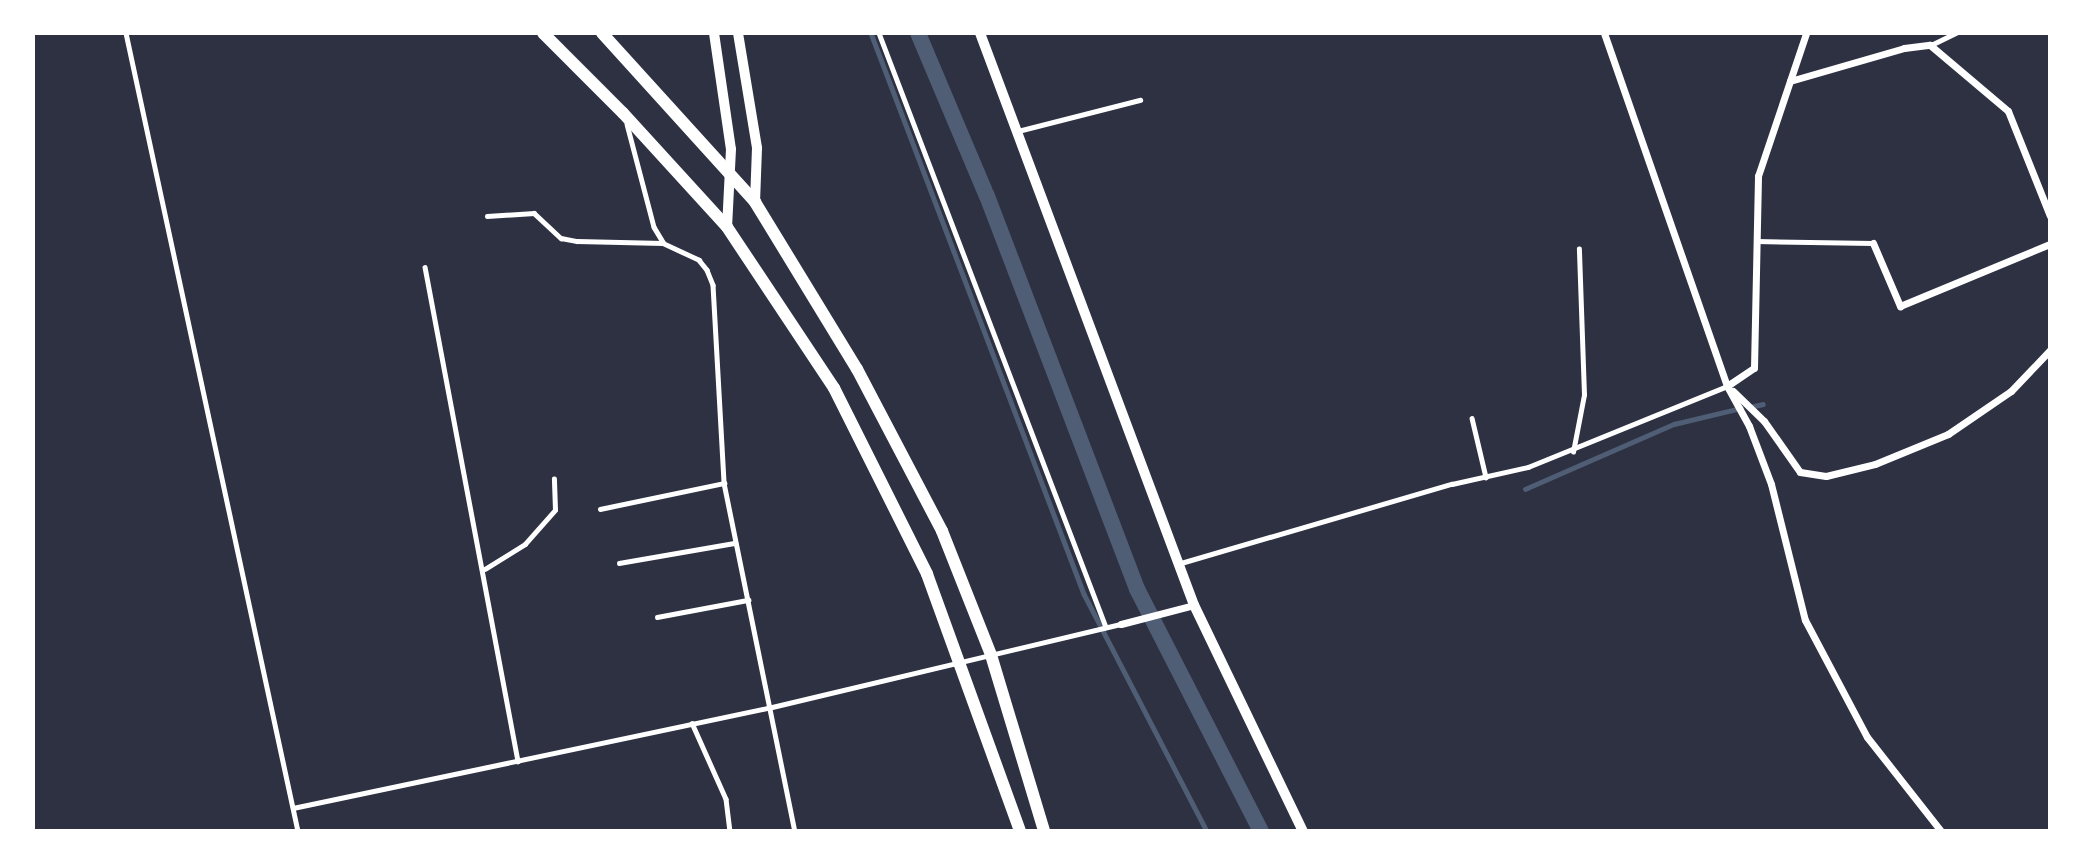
<!DOCTYPE html>
<html>
<head>
<meta charset="utf-8">
<style>
	body { margin:0 }
	#map { position:relative; width:2083px; height:864px; overflow:hidden; background:#2d3142; font-family:"Fira Sans Condensed",sans-serif }
	div>[style] { position:absolute }
	.stream>* { height:4.5px; margin:-2.25px; padding:0 2.25px; transform-origin:2.25px; border-radius:2.25px; background:#4f5d75 }
	.canal>* { height:16px; margin:-8px; padding:0 8px; transform-origin:8px; border-radius:8px; background:#4f5d75 }
	.service>* { height:4.5px; margin:-2.25px; padding:0 2.25px; transform-origin:2.25px; border-radius:2.25px; background:#fff }
	.minor>* { height:7px; margin:-3.5px; padding:0 3.5px; transform-origin:3.5px; border-radius:3.5px; background:#fff }
	.tertiary>* { height:10px; margin:-5px; padding:0 5px; transform-origin:5px; border-radius:5px; background:#fff }
	.primary>* { height:12px; margin:-6px; padding:0 6px; transform-origin:6px; border-radius:6px; background:#fff }
	span { translate:-50% -50%; white-space:nowrap; text-align:center; line-height:1.15; -webkit-text-stroke:6px #fff; paint-order:stroke }
	.frame { position:absolute; inset:0; border:35px solid #fff; pointer-events:none }
</style>
</head>
<body>
<div id="map">
	<div class="stream">
		<i style="left:871px;top:33px;width:600px;rotate:69.21deg"></i>
		<i style="left:1084px;top:594px;width:267px;rotate:62.6deg"></i>
		<i style="left:1750px;top:407px;width:13px;rotate:-13deg"></i>
		<i style="left:1525px;top:489px;width:163px;rotate:-23.6deg"></i>
		<i style="left:1674px;top:424px;width:69px;rotate:-13.4deg"></i>
	</div>
	<div class="canal">
		<i style="left:918px;top:33px;width:177px;rotate:67.1deg"></i>
		<i style="left:987px;top:196px;width:421px;rotate:69.1deg"></i>
		<i style="left:1137px;top:589px;width:272px;rotate:62.9deg"></i>
	</div>
	<div class="service">
		<i style="left:126px;top:33px;width:816px;rotate:77.84deg"></i>
		<i style="left:879px;top:33px;width:636px;rotate:69.09deg"></i>
		<i style="left:1931px;top:45px;width:28px;rotate:-26deg"></i>
		<i style="left:627px;top:124px;width:106px;rotate:75.3deg"></i>
		<i style="left:654px;top:227px;width:17px;rotate:59deg"></i>
		<i style="left:1018px;top:131px;width:126px;rotate:-14.3deg"></i>
		<i style="left:487px;top:216px;width:47px;rotate:-3.7deg"></i>
		<i style="left:534px;top:213px;width:37px;rotate:43deg"></i>
		<i style="left:561px;top:238px;width:16px;rotate:11deg"></i>
		<i style="left:577px;top:241px;width:86px;rotate:1.3deg"></i>
		<i style="left:663px;top:243px;width:40px;rotate:25deg"></i>
		<i style="left:699px;top:260px;width:13px;rotate:51deg"></i>
		<i style="left:707px;top:270px;width:16px;rotate:68deg"></i>
		<i style="left:713px;top:285px;width:198px;rotate:86.8deg"></i>
		<i style="left:724px;top:483px;width:355px;rotate:78.5deg"></i>
		<i style="left:1756px;top:241px;width:117px;rotate:1deg"></i>
		<i style="left:425px;top:267px;width:503px;rotate:79.34deg"></i>
		<i style="left:1472px;top:418px;width:61px;rotate:76.7deg"></i>
		<i style="left:1573px;top:452px;width:58px;rotate:-79.1deg"></i>
		<i style="left:1584px;top:395px;width:146px;rotate:-92deg"></i>
		<i style="left:600px;top:509px;width:127px;rotate:-11.8deg"></i>
		<i style="left:619px;top:563px;width:118px;rotate:-9.8deg"></i>
		<i style="left:1181px;top:563px;width:282px;rotate:-16.3deg"></i>
		<i style="left:1452px;top:484px;width:78px;rotate:-12.6deg"></i>
		<i style="left:1528px;top:467px;width:215px;rotate:-22.1deg"></i>
		<i style="left:485px;top:569px;width:47px;rotate:-32deg"></i>
		<i style="left:525px;top:544px;width:45px;rotate:-48.6deg"></i>
		<i style="left:555px;top:510px;width:31px;rotate:-92deg"></i>
		<i style="left:657px;top:617px;width:93px;rotate:-10.6deg"></i>
		<i style="left:692px;top:723px;width:83px;rotate:65.9deg"></i>
		<i style="left:726px;top:799px;width:32px;rotate:83deg"></i>
		<i style="left:293px;top:808px;width:485px;rotate:-11.9deg"></i>
		<i style="left:768px;top:708px;width:362px;rotate:-13.4deg"></i>
	</div>
	<div class="minor">
		<i style="left:1604px;top:33px;width:374px;rotate:70.8deg"></i>
		<i style="left:1727px;top:386px;width:46px;rotate:61.2deg"></i>
		<i style="left:1749px;top:426px;width:62px;rotate:69.2deg"></i>
		<i style="left:1771px;top:484px;width:140px;rotate:76deg"></i>
		<i style="left:1805px;top:620px;width:132px;rotate:62.1deg"></i>
		<i style="left:1867px;top:737px;width:120px;rotate:51.8deg"></i>
		<i style="left:1790px;top:81px;width:119px;rotate:-16.1deg"></i>
		<i style="left:1904px;top:48px;width:26px;rotate:-7deg"></i>
		<i style="left:1930px;top:45px;width:102px;rotate:40.2deg"></i>
		<i style="left:2008px;top:111px;width:113px;rotate:68.2deg"></i>
		<i style="left:1873px;top:243px;width:69px;rotate:66.8deg"></i>
		<i style="left:1900px;top:306px;width:162px;rotate:-22.5deg"></i>
		<i style="left:1727px;top:386px;width:32px;rotate:-34deg"></i>
		<i style="left:1754px;top:368px;width:192px;rotate:-88.8deg"></i>
		<i style="left:1758px;top:176px;width:151px;rotate:-71.4deg"></i>
		<i style="left:1733px;top:391px;width:43px;rotate:44.1deg"></i>
		<i style="left:1764px;top:421px;width:62px;rotate:54.8deg"></i>
		<i style="left:1800px;top:472px;width:26px;rotate:9deg"></i>
		<i style="left:1826px;top:476px;width:50px;rotate:-13.8deg"></i>
		<i style="left:1875px;top:464px;width:79px;rotate:-22.3deg"></i>
		<i style="left:1948px;top:434px;width:76px;rotate:-34.3deg"></i>
		<i style="left:2011px;top:391px;width:57px;rotate:-46.4deg"></i>
		<i style="left:1121px;top:624px;width:75px;rotate:-14.6deg"></i>
	</div>
	<div class="tertiary">
		<i style="left:714px;top:33px;width:117px;rotate:81.7deg"></i>
		<i style="left:731px;top:149px;width:78px;rotate:92.9deg"></i>
		<i style="left:738px;top:33px;width:117px;rotate:80.6deg"></i>
		<i style="left:757px;top:148px;width:54px;rotate:92.1deg"></i>
		<i style="left:980px;top:33px;width:611px;rotate:69.49deg"></i>
		<i style="left:1194px;top:605px;width:251px;rotate:64.3deg"></i>
	</div>
	<div class="primary">
		<i style="left:543px;top:33px;width:113px;rotate:45deg"></i>
		<i style="left:623px;top:113px;width:154px;rotate:47.6deg"></i>
		<i style="left:727px;top:227px;width:193px;rotate:56.4deg"></i>
		<i style="left:834px;top:388px;width:208px;rotate:63.4deg"></i>
		<i style="left:927px;top:574px;width:273px;rotate:70.1deg"></i>
		<i style="left:602px;top:33px;width:228px;rotate:47.8deg"></i>
		<i style="left:755px;top:202px;width:196px;rotate:58.6deg"></i>
		<i style="left:857px;top:369px;width:183px;rotate:62.3deg"></i>
		<i style="left:942px;top:531px;width:133px;rotate:68.4deg"></i>
		<i style="left:991px;top:655px;width:184px;rotate:73.2deg"></i>
	</div>
	<div class="frame"></div>
</div>
</body>
</html>
